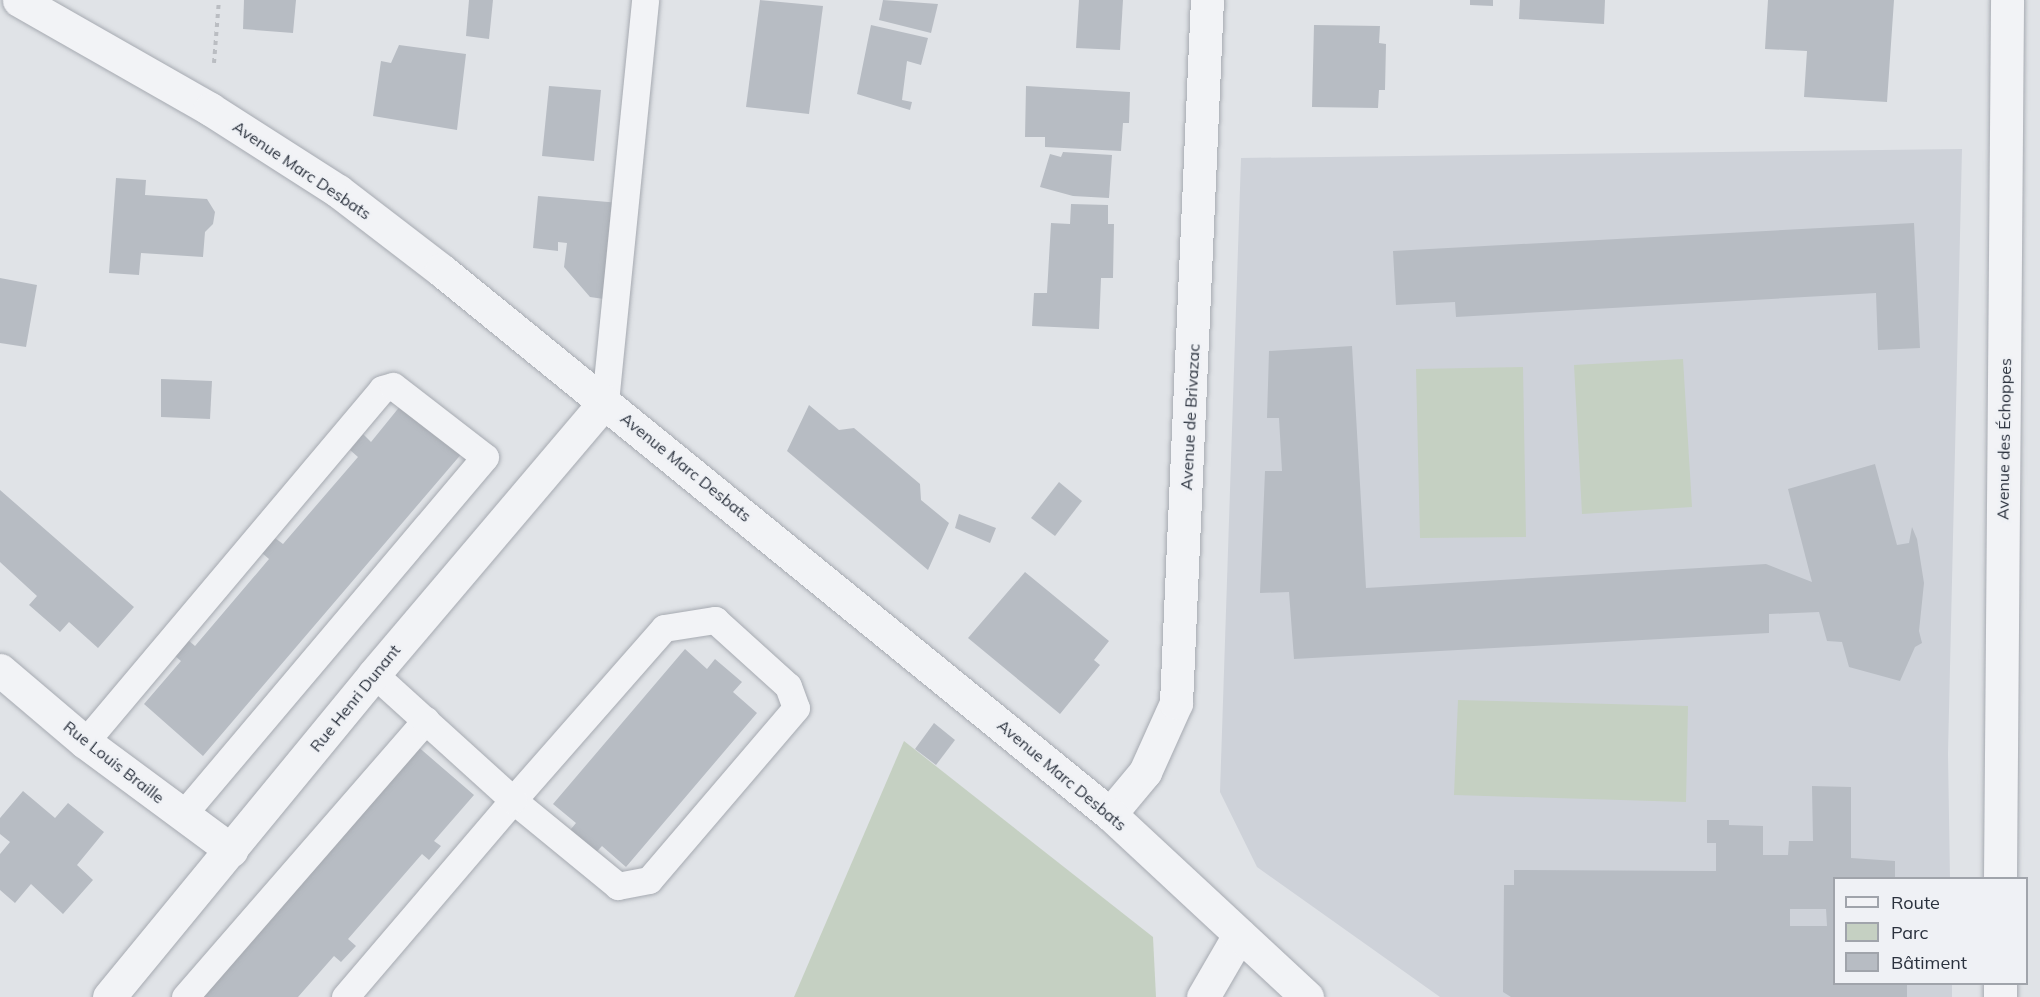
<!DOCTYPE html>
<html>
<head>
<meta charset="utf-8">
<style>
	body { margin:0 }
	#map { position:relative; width:2040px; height:997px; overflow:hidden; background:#e0e3e7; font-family:Mulish,sans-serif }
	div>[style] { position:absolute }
	.built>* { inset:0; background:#ced2d9 }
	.green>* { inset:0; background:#c5d0c2 }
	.building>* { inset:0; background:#b7bcc3 }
	.path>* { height:4px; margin-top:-2px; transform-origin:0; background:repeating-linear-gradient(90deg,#babdc2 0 4.5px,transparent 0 9px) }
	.roads { filter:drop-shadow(0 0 2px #a6aab1) drop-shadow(0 0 2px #a6aab1) }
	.service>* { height:27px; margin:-13.5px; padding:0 13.5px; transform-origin:13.5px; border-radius:13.5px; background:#f2f3f6 }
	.minor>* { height:33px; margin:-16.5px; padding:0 16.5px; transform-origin:16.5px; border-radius:16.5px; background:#f2f3f6 }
	.tertiary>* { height:33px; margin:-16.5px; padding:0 16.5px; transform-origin:16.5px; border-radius:16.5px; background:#f2f3f6 }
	span { translate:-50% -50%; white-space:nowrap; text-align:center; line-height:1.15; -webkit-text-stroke:4.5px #eff1f5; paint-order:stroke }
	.street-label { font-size:16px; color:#2a313d }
	.legend { position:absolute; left:1833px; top:877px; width:195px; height:108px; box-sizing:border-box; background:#eff1f5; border:2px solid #a0a4ab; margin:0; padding:8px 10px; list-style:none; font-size:18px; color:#2a313d }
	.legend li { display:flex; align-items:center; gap:12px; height:30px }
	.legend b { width:30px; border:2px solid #a0a4ab }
</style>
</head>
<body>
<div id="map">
	<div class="built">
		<i style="clip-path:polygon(1962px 149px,1948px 754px,1950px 878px,1834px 878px,1834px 984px,1952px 984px,1952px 997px,1440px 997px,1257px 867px,1220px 792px,1241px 158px)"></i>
	</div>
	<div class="green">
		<i style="clip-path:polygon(1683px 359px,1692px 507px,1582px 514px,1574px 365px)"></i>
		<i style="clip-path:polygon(1523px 367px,1526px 537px,1420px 538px,1416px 369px)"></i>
		<i style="clip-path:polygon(1458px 700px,1688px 706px,1686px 802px,1454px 795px)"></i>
		<i style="clip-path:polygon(904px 741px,1153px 937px,1156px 997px,794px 997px)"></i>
	</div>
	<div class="building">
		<i style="clip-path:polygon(244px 0,296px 0,293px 33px,243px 29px)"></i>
		<i style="clip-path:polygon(469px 0,493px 0,489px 39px,466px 36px)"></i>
		<i style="clip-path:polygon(760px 0,823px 6px,809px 114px,746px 107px)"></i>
		<i style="clip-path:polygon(883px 0,938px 4px,931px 33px,879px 20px)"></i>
		<i style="clip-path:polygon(1079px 0,1123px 0,1120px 50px,1076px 48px)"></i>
		<i style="clip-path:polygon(1470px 0,1493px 0,1493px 6px,1470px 5px)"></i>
		<i style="clip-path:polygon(1520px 0,1605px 0,1604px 24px,1519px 19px)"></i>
		<i style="clip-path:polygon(1768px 0,1894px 0,1887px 102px,1804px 97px,1807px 51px,1765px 49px)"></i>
		<i style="clip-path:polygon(871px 25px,928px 38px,921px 65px,907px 61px,902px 100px,912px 102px,910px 110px,857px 94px)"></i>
		<i style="clip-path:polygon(1314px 25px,1380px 26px,1379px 43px,1386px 44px,1385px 90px,1379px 90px,1378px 108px,1312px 107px)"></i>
		<i style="clip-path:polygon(399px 45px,466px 54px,457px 130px,373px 116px,381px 61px,391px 63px)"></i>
		<i style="clip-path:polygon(549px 86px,601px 90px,594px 161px,542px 156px)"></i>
		<i style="clip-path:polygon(1026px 86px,1130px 92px,1129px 123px,1123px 123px,1121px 151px,1045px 147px,1045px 137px,1025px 137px)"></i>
		<i style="clip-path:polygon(1063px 152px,1112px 155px,1109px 198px,1073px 196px,1040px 187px,1050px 154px,1061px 157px)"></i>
		<i style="clip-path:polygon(116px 178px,146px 180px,145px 195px,207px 199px,215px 212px,213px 224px,205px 232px,203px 257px,141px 253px,139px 275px,109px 273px)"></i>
		<i style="clip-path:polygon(538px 196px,620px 203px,611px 300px,590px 297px,564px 267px,567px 243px,558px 242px,558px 251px,533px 248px)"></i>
		<i style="clip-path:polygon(1071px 204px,1108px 205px,1108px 224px,1114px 224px,1113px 278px,1101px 278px,1099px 329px,1032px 326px,1034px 293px,1047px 293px,1051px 223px,1070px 224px)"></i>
		<i style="clip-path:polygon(1914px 223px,1920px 348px,1878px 350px,1876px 293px,1456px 317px,1455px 302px,1396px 305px,1393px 251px)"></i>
		<i style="clip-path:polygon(0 278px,37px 285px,26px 347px,0 343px)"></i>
		<i style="clip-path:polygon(1352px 346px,1366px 588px,1766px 564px,1812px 582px,1788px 489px,1875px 464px,1897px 545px,1909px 543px,1912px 527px,1917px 539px,1924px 583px,1919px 631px,1922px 643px,1915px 647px,1900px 681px,1849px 667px,1842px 642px,1827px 641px,1819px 612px,1769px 614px,1769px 633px,1294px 659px,1289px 592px,1260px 593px,1265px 471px,1282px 471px,1279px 418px,1267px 418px,1269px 351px)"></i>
		<i style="clip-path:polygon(161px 379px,212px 381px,210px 419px,161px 417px)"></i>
		<i style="clip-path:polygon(401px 405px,463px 452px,203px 756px,144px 704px,181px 661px,175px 656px,188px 640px,195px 646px,269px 559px,262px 553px,275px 538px,283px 544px,358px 457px,350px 450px,363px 434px,371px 442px)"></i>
		<i style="clip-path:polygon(809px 405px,839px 430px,854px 428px,920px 484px,921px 500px,949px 523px,928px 570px,787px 451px)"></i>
		<i style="clip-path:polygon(1059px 482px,1082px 501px,1055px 536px,1031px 518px)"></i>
		<i style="clip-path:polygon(0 490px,134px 607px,98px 648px,69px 622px,60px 632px,29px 605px,37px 596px,0 562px)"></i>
		<i style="clip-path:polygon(959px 514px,996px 528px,990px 543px,955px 528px)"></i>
		<i style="clip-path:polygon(1025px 572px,1109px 641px,1094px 660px,1100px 665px,1060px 714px,968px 638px)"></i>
		<i style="clip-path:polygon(685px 649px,707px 669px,715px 659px,742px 682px,733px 692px,757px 713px,626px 867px,602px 846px,592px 857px,566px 835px,576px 823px,553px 804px)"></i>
		<i style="clip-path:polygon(934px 723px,955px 740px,936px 765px,915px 749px)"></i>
		<i style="clip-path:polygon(416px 745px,474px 795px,434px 841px,441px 846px,429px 860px,422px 854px,348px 939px,356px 946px,341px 962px,334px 956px,298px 997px,196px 997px)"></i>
		<i style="clip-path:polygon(evenodd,1812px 786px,1851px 787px,1851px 858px,1895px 861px,1895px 878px,1834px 878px,1834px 984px,1907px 984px,1907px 997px,1511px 997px,1503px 992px,1504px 885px,1514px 885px,1514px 870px,1716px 871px,1716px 843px,1707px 843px,1707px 820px,1729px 820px,1729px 825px,1763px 826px,1763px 855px,1788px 855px,1789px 841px,1813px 841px,1812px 786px,1790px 909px,1826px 909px,1827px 926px,1790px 926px,1790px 909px)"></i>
		<i style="clip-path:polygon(23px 791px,55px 818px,68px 803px,104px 832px,77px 865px,93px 880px,63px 914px,31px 884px,15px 903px,0 890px,0 854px,10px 842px,0 834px,0 818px)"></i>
	</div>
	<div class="path">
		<i style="left:214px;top:63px;width:63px;rotate:-85.5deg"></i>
	</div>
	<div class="roads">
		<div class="service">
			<i style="left:605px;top:402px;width:404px;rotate:-84.3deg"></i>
			<i style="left:85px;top:742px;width:461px;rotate:-49.9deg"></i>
			<i style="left:382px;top:389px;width:11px;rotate:-15deg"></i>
			<i style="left:393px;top:386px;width:116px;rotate:37.7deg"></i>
			<i style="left:485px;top:457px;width:468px;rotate:130.2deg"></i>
			<i style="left:185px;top:997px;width:367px;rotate:-49deg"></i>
			<i style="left:345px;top:997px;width:259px;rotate:-49.5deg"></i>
			<i style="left:513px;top:800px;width:229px;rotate:-48.7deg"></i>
			<i style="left:664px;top:628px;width:52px;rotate:-8.9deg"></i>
			<i style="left:715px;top:620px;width:98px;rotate:42.1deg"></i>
			<i style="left:788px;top:686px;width:23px;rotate:70deg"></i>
			<i style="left:796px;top:708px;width:226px;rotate:130.5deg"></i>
			<i style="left:649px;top:880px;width:32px;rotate:169deg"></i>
			<i style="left:618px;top:886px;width:136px;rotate:-140.7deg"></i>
			<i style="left:513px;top:800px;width:188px;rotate:-137.8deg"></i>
		</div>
		<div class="minor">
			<i style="left:0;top:670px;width:111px;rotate:40.3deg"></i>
			<i style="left:85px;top:742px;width:182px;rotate:36.5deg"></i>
			<i style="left:1110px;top:814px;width:55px;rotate:-50.2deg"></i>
			<i style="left:1145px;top:772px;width:76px;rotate:-65.8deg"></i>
			<i style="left:1176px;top:703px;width:704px;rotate:-87.48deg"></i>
			<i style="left:2000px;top:878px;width:878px;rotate:-89.54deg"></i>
			<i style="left:109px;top:997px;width:418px;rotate:-50.6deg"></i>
			<i style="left:374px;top:674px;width:357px;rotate:-49.7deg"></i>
			<i style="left:1203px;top:997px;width:72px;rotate:-59.9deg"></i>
			<i style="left:2000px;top:997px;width:13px;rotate:-90deg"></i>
		</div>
		<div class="tertiary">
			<i style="left:19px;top:0;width:220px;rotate:29.7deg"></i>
			<i style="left:210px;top:109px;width:152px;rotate:32.6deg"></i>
			<i style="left:338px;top:191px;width:130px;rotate:37.5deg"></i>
			<i style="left:441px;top:270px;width:862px;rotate:39.12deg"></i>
			<i style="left:1110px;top:814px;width:269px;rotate:42.9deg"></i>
		</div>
	</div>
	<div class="street-label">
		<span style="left:302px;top:170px;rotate:34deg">Avenue Marc Desbats</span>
		<span style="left:1190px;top:417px;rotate:-87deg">Avenue de Brivazac</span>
		<span style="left:2004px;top:439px;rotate:-89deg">Avenue des Échoppes</span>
		<span style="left:686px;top:467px;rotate:39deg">Avenue Marc Desbats</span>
		<span style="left:355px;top:698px;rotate:-51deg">Rue Henri Dunant</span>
		<span style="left:114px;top:762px;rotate:38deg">Rue Louis Braille</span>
		<span style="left:1062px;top:775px;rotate:40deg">Avenue Marc Desbats</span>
	</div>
	<ul class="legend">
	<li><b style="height:8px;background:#f2f3f6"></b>Route</li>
	<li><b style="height:16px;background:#c5d0c2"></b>Parc</li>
	<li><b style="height:16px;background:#b7bcc3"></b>Bâtiment</li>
	</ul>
</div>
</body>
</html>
